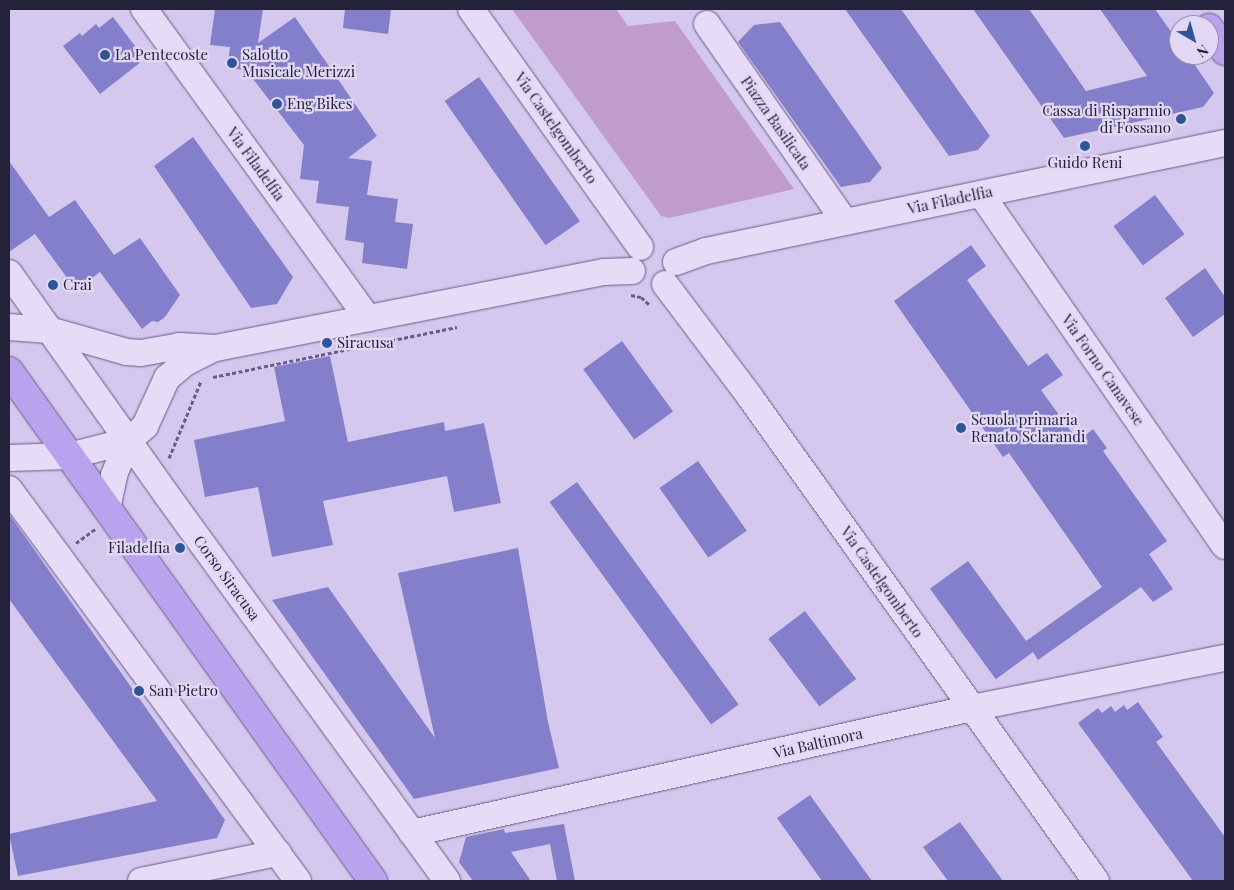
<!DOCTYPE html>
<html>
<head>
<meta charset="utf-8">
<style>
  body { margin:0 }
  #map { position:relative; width:1234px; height:890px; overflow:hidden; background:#d5c8ee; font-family:"Playfair Display",serif }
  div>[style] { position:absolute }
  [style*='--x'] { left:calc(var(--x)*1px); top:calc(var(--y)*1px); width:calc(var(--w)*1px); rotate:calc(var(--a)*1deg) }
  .green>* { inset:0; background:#c09ccc }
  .building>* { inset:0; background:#837fcb; transform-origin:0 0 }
  .path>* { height:3px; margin-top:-1.5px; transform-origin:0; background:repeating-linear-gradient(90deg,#655d8a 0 4px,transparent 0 6.5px) }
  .roads { filter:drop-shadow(0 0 1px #655d8a) drop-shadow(0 0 1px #655d8a) }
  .minor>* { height:26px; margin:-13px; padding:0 13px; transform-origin:13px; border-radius:13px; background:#e6dcf8 }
  .major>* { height:28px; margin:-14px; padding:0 14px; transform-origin:14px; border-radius:14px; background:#bba2ef }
  .dots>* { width:14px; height:14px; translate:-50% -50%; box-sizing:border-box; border:2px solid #e2d8f5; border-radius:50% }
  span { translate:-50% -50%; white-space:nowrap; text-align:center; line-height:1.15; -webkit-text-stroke:4.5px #e2d8f5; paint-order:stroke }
  .poi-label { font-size:15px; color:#24213b }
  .left { translate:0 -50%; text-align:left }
  .right { translate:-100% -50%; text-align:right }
  .street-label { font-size:15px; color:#24213b }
  .frame { position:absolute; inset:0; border:10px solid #24213b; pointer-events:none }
  .north { position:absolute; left:1169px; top:15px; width:50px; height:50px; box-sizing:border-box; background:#e2d8f5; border:1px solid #968fab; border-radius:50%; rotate:142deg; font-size:14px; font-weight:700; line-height:20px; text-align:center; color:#24213b }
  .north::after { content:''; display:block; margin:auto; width:18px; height:22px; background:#2f5598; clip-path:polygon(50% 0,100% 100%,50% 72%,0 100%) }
</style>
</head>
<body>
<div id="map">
  <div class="green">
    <i style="clip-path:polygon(512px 9px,616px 9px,628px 26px,675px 21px,794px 189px,669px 218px,661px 216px)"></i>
  </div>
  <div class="building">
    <i style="clip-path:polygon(215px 9px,263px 9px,258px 43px,295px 17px,377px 136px,348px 158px,372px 161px,367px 195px,398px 199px,395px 222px,413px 224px,407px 269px,362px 263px,364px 243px,345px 240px,349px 207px,316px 203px,319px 181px,300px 179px,304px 145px,246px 70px,227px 68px,230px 47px,210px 45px)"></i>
    <i style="clip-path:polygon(345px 9px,391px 9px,388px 34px,343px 28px)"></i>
    <i style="clip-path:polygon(845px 9px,901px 9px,990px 136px,978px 150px,949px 156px)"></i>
    <i style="clip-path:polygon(973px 9px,1029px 9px,1086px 91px,1147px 76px,1100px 9px,1155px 9px,1179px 43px,1179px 55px,1188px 55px,1214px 93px,1203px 107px,1064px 138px)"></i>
    <i style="clip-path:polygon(113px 17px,141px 54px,137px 57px,141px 62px,100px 94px,63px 46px,80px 33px,82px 36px,96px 24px,99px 28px)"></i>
    <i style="clip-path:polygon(780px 22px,882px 168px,870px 182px,841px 187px,738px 42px,754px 25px)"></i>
    <i style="left:479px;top:77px;width:176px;height:42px;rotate:55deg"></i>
    <i style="clip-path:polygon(193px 137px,293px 277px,277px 304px,251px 308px,154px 166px)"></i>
    <i style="clip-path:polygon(9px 161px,49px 217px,75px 200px,114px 255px,140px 238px,180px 295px,165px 317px,158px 322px,152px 321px,142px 329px,100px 272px,76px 290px,35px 234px,9px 252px)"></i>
    <i style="left:1155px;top:195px;width:49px;height:52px;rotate:53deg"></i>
    <i style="clip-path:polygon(971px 245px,986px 266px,967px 280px,1028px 366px,1047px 353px,1063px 375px,1041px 390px,1078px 441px,1093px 429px,1107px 448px,1103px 451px,1167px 541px,1149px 554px,1173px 589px,1153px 602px,1141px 587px,1038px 660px,1026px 641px,1102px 587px,1009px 453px,1003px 457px,894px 301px)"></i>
    <i style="clip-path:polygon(1205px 268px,1225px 297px,1225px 314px,1193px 337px,1165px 298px)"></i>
    <i style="left:622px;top:341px;width:87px;height:48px;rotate:54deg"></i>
    <i style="clip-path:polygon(330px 356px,348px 442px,444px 422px,445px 431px,484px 423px,501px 503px,454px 512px,447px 476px,323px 501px,333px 545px,272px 557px,258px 487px,205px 497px,194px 440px,285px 421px,274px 367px)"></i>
    <i style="left:698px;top:461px;width:85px;height:47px;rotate:55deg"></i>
    <i style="left:577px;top:482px;width:275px;height:34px;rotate:54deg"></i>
    <i style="clip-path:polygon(9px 514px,225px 820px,217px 838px,18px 876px,9px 834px,157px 801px,9px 599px)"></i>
    <i style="clip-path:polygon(518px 548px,548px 722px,559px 768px,414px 799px,272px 600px,328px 587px,435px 738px,398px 573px)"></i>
    <i style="left:968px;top:561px;width:112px;height:47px;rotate:54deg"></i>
    <i style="left:805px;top:611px;width:85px;height:46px;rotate:53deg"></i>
    <i style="clip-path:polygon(1138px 702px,1163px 737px,1156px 742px,1225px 837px,1225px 881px,1193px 881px,1078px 723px,1098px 708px,1102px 713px,1111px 706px,1115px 712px,1124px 705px,1127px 710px)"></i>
    <i style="clip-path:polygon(810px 795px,872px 881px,822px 881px,777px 818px)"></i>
    <i style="clip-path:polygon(960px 822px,1003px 881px,948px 881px,923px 847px)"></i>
    <i style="clip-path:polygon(564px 824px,575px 881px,557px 881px,550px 844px,511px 852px,531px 881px,473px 881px,459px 862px,466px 837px,504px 829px,505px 833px)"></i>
  </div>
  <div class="path">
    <i style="--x:631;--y:295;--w:10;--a:11"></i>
    <i style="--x:641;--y:297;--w:12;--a:42"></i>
    <i style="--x:213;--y:377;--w:249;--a:-11.6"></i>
    <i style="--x:169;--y:458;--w:83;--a:-67.4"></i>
    <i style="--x:76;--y:543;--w:24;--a:-36"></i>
  </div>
  <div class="roads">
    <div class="minor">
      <i style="--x:144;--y:9;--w:382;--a:54.1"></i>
      <i style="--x:471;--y:9;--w:292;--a:54.6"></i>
      <i style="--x:707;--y:24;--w:241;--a:55.1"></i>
      <i style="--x:981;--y:194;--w:428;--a:55.3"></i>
      <i style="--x:676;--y:262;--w:32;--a:-20"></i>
      <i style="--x:706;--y:251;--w:530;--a:-11.76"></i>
      <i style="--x:9;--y:273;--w:271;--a:54.6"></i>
      <i style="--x:166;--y:494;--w:478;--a:54"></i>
      <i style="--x:665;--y:284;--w:141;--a:53"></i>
      <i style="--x:750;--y:397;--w:595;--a:54.44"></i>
      <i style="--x:9;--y:327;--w:40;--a:4.3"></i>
      <i style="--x:49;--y:330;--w:81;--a:15.8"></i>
      <i style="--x:127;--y:352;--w:14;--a:4"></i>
      <i style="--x:141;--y:353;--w:39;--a:-10"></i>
      <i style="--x:179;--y:346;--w:37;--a:3"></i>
      <i style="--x:216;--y:348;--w:395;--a:-11.1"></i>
      <i style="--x:604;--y:272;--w:28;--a:-2"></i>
      <i style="--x:9;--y:458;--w:60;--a:-1.9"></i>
      <i style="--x:69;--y:456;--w:61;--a:-14.3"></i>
      <i style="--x:128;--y:441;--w:23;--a:-41"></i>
      <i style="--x:145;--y:426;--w:53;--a:-65.4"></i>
      <i style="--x:167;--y:378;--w:23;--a:-40"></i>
      <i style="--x:185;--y:363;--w:31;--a:-27"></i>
      <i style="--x:9;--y:489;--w:487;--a:53.6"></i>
      <i style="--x:107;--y:509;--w:35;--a:-78"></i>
      <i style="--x:114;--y:475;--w:37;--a:-68"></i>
      <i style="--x:412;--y:833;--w:574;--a:-12.58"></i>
      <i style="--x:972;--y:708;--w:258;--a:-11.2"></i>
      <i style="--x:141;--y:881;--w:140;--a:-11.6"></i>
    </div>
    <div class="major">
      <i style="--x:1209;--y:28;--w:28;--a:55"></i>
      <i style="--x:9;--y:371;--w:627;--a:54.48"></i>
    </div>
  </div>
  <div class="dots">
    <i style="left:105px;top:55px;background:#2f5598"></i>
    <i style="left:232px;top:63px;background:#2f5598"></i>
    <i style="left:277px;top:104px;background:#2f5598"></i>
    <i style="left:1181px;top:119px;background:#2f5598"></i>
    <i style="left:1085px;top:146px;background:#2f5598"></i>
    <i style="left:53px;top:285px;background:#2f5598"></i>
    <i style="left:327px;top:343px;background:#2f5598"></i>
    <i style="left:961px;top:428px;background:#2f5598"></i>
    <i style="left:180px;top:548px;background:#2f5598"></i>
    <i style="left:139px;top:691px;background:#2f5598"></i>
  </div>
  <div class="poi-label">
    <span class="left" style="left:242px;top:63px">Salotto<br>Musicale Merizzi</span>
    <span class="left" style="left:115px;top:55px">La Pentecoste</span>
    <span class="left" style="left:287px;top:104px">Eng Bikes</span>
    <span class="right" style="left:1171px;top:119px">Cassa di Risparmio<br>di Fossano</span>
    <span style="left:1085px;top:163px">Guido Reni</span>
    <span class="left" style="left:63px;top:285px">Crai</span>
    <span class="left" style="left:337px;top:343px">Siracusa</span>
    <span class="left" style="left:971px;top:428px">Scuola primaria<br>Renato Sclarandi</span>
    <span class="right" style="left:170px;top:548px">Filadelfia</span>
    <span class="left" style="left:149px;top:691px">San Pietro</span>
  </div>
  <div class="street-label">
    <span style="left:776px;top:123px;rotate:55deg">Piazza Basilicata</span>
    <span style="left:556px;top:128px;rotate:55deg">Via Castelgomberto</span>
    <span style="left:256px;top:164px;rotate:54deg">Via Filadelfia</span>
    <span style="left:950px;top:200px;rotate:-12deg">Via Filadelfia</span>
    <span style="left:1103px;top:370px;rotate:55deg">Via Forno Canavese</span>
    <span style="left:227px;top:578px;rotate:54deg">Corso Siracusa</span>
    <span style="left:882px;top:582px;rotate:55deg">Via Castelgomberto</span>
    <span style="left:818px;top:743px;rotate:-13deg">Via Baltimora</span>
  </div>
  <div class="frame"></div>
  <div class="north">N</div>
</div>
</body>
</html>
